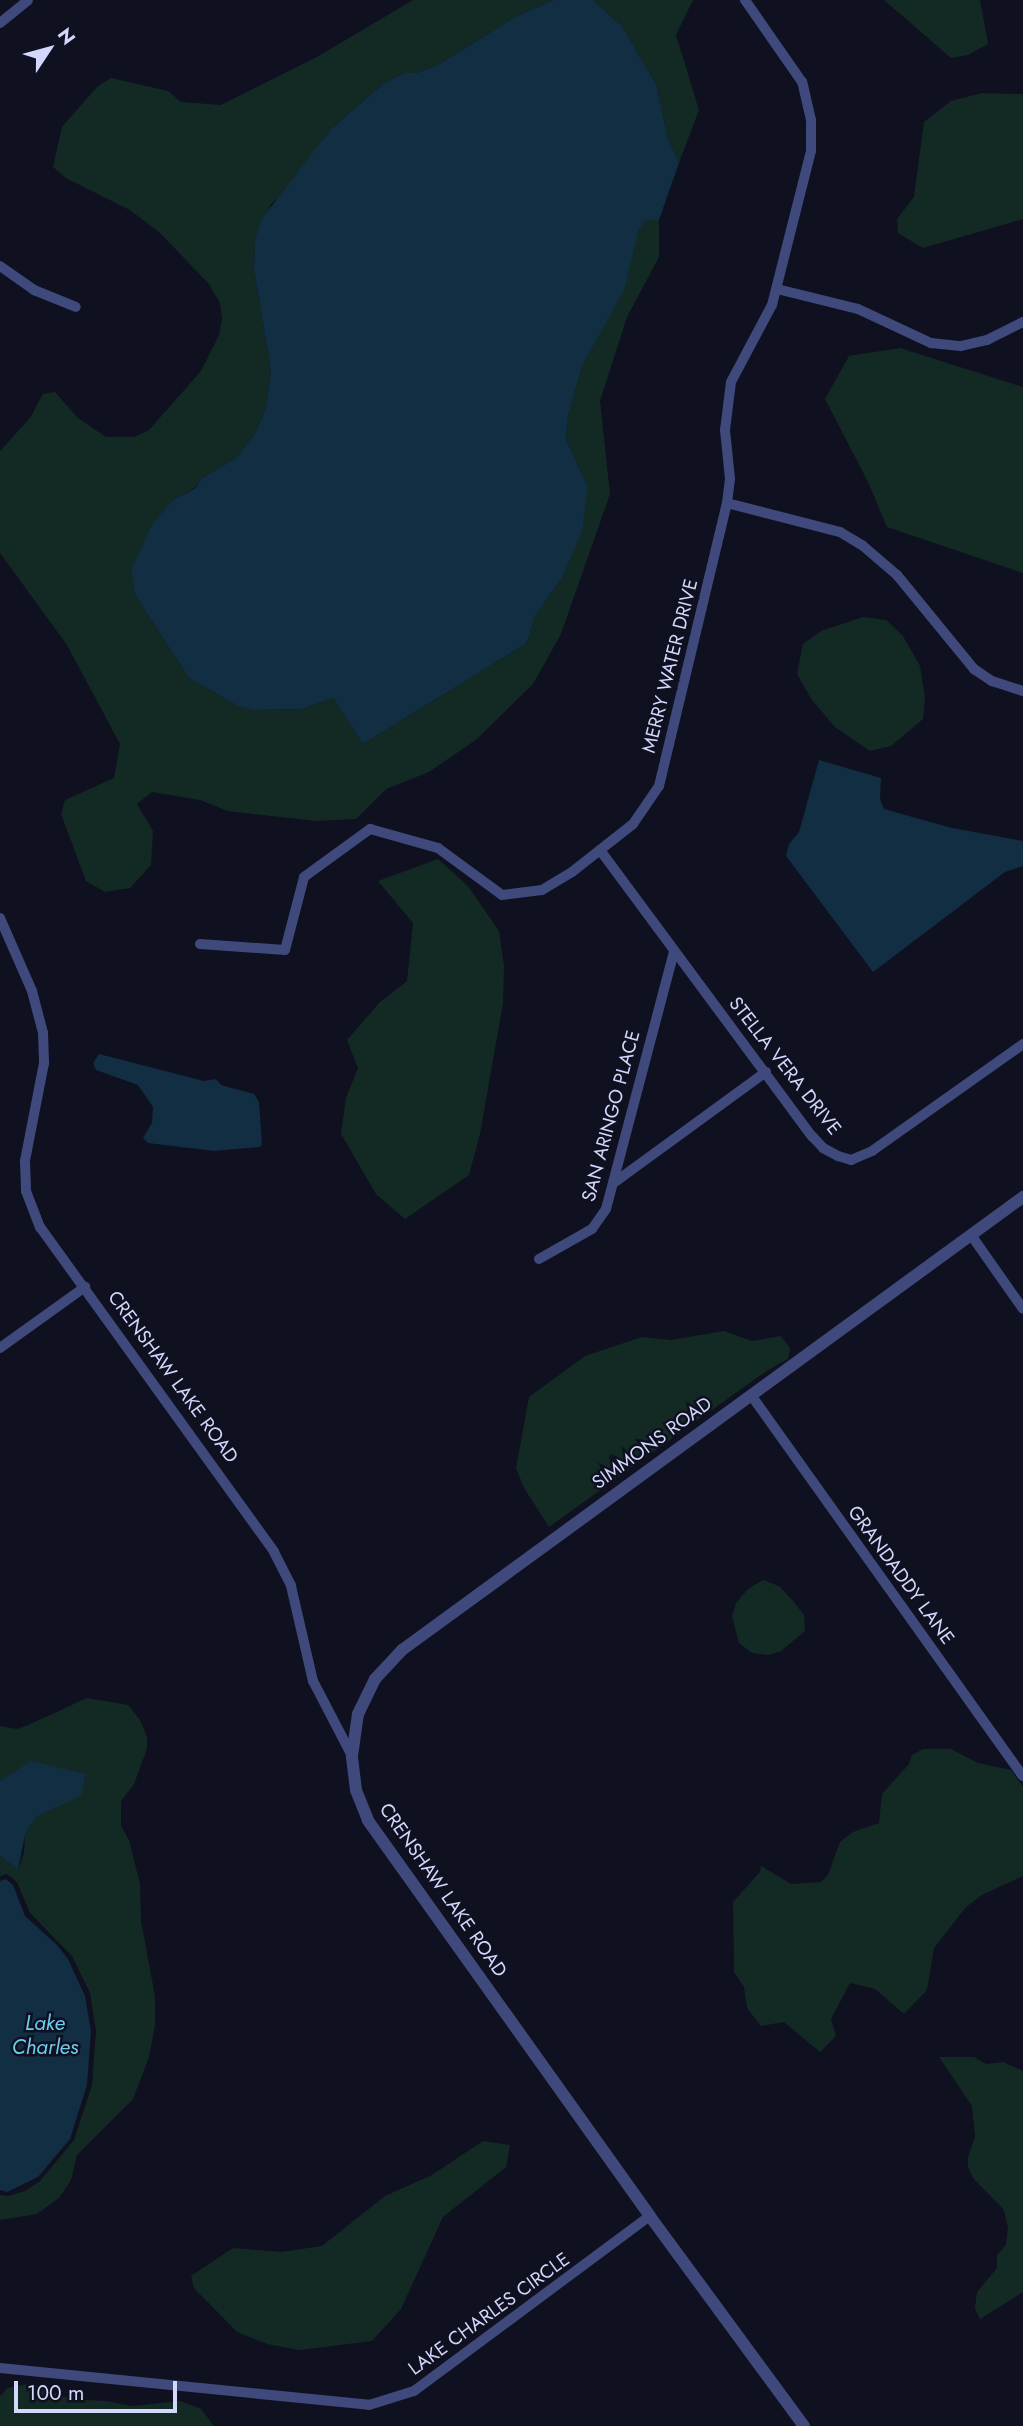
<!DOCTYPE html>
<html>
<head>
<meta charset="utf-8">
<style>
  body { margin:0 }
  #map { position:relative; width:1023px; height:2426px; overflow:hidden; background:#0f1020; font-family:Jost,sans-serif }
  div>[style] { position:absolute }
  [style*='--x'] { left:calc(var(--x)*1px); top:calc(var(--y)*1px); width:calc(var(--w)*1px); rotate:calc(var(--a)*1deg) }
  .green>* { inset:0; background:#132a24 }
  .water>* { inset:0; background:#122e42 }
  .minor>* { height:10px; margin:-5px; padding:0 5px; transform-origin:5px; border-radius:5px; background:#3f497b }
  .tertiary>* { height:12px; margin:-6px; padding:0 6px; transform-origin:6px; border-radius:6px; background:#3f497b }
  span { translate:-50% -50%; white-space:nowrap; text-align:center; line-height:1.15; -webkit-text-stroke:5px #0f1020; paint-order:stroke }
  .street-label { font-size:19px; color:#d3d7fb }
  .water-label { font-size:21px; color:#6bcef0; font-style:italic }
  .north { position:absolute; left:14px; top:14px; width:70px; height:70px; -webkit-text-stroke:5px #0f1020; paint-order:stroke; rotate:54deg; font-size:19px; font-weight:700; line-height:28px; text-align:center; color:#d3d7fb }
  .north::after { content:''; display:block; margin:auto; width:24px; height:32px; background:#d3d7fb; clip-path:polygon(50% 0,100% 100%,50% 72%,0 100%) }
  .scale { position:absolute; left:14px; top:2381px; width:163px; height:32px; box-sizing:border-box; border:4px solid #d3d7fb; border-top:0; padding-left:9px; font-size:21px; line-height:24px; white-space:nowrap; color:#d3d7fb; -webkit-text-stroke:5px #0f1020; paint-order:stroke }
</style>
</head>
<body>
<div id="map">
  <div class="green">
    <i style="clip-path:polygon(413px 0,554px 0,517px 16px,438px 65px,416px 73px,405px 73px,384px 83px,331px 129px,282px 195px,271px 204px,255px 241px,254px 270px,271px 370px,266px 407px,256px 432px,236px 458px,201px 479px,196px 487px,173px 500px,131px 570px,135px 595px,189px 678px,238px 706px,252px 710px,302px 709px,333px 698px,363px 744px,527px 643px,535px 616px,562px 578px,588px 487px,566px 439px,567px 420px,583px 364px,607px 317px,639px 229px,647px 220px,659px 220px,659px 257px,627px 317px,600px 401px,610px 494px,561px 634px,533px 684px,477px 739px,429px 772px,386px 789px,356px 819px,316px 821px,228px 811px,200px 800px,152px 792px,137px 804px,153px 831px,151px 865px,130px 888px,105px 892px,86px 881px,61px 814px,65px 800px,114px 778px,120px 744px,67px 645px,0 553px,0 451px,30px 418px,43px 394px,55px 392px,78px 418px,106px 437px,134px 437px,149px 430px,201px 371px,219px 335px,222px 319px,220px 303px,209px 284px,160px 233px,130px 210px,66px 178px,53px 167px,62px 127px,98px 86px,111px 78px,168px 91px,181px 102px,221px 105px,317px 57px)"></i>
    <i style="clip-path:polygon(593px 0,693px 0,676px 35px,699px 110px,679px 163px,668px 138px,656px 84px,622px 26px)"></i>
    <i style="clip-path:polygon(884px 0,980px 0,988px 44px,968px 55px,951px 58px)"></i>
    <i style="clip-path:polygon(982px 93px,1023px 94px,1023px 219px,923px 248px,898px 233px,897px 219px,914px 197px,924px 122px,951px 101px)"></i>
    <i style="clip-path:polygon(900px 348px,1023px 387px,1023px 573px,887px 527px,868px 482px,825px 399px,849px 356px)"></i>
    <i style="clip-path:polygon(863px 617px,886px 620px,903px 636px,920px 666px,925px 697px,923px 719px,891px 746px,870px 751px,835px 727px,812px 700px,797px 674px,803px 644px,821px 631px)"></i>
    <i style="clip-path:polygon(438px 859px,468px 886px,499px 931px,504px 966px,503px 1003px,480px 1134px,469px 1175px,405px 1219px,376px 1194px,341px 1134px,346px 1098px,358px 1068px,347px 1040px,379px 1003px,407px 981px,413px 923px,378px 881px)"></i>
    <i style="clip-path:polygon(724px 1331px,752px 1341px,781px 1336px,790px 1348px,788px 1359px,768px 1370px,549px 1527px,524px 1488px,516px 1468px,529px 1397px,585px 1356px,642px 1337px,671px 1340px)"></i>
    <i style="clip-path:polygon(763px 1580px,779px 1586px,793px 1601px,804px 1615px,805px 1631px,781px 1651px,768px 1655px,752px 1653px,739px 1643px,732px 1616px,736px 1603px,748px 1589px)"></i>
    <i style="clip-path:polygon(87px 1698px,128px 1705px,140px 1720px,147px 1737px,147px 1749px,134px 1784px,121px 1801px,121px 1826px,129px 1840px,140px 1884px,141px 1921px,155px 1996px,155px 2025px,149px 2057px,133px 2099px,77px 2155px,71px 2180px,59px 2198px,37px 2214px,0 2220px,0 2195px,9px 2196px,25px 2191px,40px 2181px,74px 2140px,92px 2085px,96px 2031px,90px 1993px,72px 1956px,30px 1913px,17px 1882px,7px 1874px,0 1876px,0 1856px,18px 1870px,24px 1853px,25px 1835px,36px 1817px,80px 1796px,86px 1774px,31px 1762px,0 1781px,0 1726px,17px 1729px,26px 1726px)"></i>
    <i style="clip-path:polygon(923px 1749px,951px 1749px,978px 1763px,1011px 1770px,1023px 1787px,1023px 1876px,982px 1895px,966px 1907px,934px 1948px,927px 1990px,904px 2014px,875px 1989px,850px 1983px,831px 2019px,836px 2036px,820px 2052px,784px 2022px,761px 2026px,747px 2008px,744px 1987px,734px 1972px,733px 1902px,760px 1872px,761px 1866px,791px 1884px,821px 1882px,828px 1875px,840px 1842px,853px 1832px,879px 1823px,882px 1794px,909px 1764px,912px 1755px)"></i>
    <i style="clip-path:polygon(939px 2057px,974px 2057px,986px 2064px,1003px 2062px,1023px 2071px,1023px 2292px,980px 2319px,975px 2308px,977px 2292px,997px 2268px,997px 2255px,1006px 2245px,1008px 2228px,1004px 2210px,973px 2178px,968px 2167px,968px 2157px,975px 2137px,972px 2106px)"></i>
    <i style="clip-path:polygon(483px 2141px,510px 2145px,506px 2167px,443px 2217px,401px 2309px,372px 2341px,299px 2350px,267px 2344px,237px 2332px,194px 2288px,191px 2276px,233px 2248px,281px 2252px,322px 2246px,385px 2196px,432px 2175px)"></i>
    <i style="clip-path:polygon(31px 2383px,70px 2399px,106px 2401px,132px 2406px,180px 2401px,201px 2409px,214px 2426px,0 2426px,0 2396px,8px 2388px)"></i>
  </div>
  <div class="water">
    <i style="clip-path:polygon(554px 0,593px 0,622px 26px,656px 84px,668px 138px,679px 163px,659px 220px,647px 220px,639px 229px,624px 290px,583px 364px,567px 420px,566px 439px,588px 487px,582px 531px,562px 578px,535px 616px,527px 643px,363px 744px,333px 698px,302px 709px,252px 710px,238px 706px,189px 678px,135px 595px,131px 570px,153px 523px,173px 500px,196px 488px,201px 479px,236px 458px,256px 432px,266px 407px,271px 370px,254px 270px,255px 241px,261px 220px,331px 129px,384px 83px,405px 73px,416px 73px,438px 65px,517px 16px)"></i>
    <i style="clip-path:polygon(819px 760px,881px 778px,880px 799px,884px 809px,952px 828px,1023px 841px,1023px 866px,1005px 872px,873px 972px,786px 856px,789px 844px,799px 832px)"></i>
    <i style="clip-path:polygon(99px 1054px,204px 1081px,216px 1079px,221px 1085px,254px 1094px,259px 1102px,262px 1144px,260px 1147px,214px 1151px,148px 1143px,143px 1138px,152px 1123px,153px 1107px,138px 1085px,96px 1070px,93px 1063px)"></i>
    <i style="clip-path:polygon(31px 1761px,86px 1774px,81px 1796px,36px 1817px,25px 1835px,18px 1870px,0 1856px,0 1781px)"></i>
    <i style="clip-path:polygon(6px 1879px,13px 1885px,25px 1916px,57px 1945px,68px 1959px,85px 1996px,91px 2031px,87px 2085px,70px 2139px,38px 2177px,7px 2192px,0 2190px,0 1881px)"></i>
  </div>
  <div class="minor">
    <i style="--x:0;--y:23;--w:36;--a:-39"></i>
    <i style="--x:0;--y:266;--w:42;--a:35.2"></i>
    <i style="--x:34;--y:290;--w:45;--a:22"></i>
    <i style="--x:777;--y:289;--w:83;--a:13.9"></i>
    <i style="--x:858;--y:309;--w:81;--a:25"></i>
    <i style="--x:931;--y:343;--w:30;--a:6"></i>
    <i style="--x:961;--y:346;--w:27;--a:-13"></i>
    <i style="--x:987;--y:340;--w:40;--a:-26.6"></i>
    <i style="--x:727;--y:503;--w:117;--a:14.4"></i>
    <i style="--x:840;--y:532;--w:26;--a:31"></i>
    <i style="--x:862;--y:545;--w:46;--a:40.6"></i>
    <i style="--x:897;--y:575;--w:122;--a:50.7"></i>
    <i style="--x:974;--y:669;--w:22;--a:34"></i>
    <i style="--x:992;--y:681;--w:33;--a:18"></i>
    <i style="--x:600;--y:850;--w:356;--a:53.5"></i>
    <i style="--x:812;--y:1136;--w:16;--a:47"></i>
    <i style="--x:823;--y:1148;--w:17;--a:28"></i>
    <i style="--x:838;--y:1156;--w:14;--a:17"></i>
    <i style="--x:851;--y:1160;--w:23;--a:-23"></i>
    <i style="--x:872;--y:1151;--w:185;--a:-35.3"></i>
    <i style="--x:0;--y:918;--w:80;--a:66.3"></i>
    <i style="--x:32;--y:991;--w:43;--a:75.3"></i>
    <i style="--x:43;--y:1033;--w:30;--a:88"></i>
    <i style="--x:44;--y:1063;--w:100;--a:101"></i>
    <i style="--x:25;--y:1161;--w:30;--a:88"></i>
    <i style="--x:26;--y:1191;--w:39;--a:69"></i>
    <i style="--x:40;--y:1227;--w:400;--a:54.2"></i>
    <i style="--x:274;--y:1552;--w:38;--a:63"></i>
    <i style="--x:291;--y:1586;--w:98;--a:77"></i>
    <i style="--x:313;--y:1681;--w:85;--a:62.5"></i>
    <i style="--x:200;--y:944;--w:85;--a:4"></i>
    <i style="--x:285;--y:950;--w:75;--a:-75.4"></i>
    <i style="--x:304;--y:877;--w:82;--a:-36"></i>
    <i style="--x:370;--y:829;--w:71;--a:15.6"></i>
    <i style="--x:438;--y:848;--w:79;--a:36.3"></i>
    <i style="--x:502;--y:895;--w:40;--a:-7.1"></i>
    <i style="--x:542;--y:890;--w:35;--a:-31"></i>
    <i style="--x:572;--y:872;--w:78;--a:-38.2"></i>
    <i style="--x:633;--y:824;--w:46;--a:-55.6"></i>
    <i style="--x:659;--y:786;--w:291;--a:-76.5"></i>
    <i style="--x:727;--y:503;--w:24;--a:-83"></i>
    <i style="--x:730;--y:479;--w:49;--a:-95.8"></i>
    <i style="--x:725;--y:430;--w:48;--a:-82.9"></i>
    <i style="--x:731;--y:382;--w:87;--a:-62"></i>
    <i style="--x:772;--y:305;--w:159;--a:-75.8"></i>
    <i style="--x:811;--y:151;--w:31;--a:-90"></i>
    <i style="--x:811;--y:120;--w:39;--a:-103"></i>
    <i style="--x:802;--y:82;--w:100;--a:-124.8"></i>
    <i style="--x:615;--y:1182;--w:187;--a:-36.1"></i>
    <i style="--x:971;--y:1235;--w:90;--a:54.9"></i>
    <i style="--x:539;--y:1259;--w:61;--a:-29.5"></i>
    <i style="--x:592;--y:1229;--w:24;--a:-55"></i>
    <i style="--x:606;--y:1209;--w:267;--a:-75.2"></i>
    <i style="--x:0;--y:1348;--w:105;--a:-35.7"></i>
    <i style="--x:751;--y:1395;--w:468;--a:54.5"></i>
    <i style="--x:0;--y:2368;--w:371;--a:5.7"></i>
    <i style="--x:369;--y:2405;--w:47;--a:-17.3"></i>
    <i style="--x:414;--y:2391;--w:294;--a:-36.6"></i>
  </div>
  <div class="tertiary">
    <i style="--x:804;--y:2426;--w:260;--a:-126.3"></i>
    <i style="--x:650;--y:2216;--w:486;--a:-125.5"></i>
    <i style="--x:368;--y:1820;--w:32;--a:-112"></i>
    <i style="--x:356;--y:1790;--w:34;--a:-97"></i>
    <i style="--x:352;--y:1756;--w:42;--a:-81.9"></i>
    <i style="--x:358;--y:1714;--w:39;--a:-64"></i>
    <i style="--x:375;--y:1679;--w:40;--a:-47"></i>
    <i style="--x:402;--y:1650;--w:769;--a:-36.11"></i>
  </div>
  <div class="street-label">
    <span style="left:670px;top:666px;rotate:-76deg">MERRY WATER DRIVE</span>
    <span style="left:785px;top:1066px;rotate:52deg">STELLA VERA DRIVE</span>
    <span style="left:611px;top:1116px;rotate:-75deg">SAN ARINGO PLACE</span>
    <span style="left:173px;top:1377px;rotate:54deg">CRENSHAW LAKE ROAD</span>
    <span style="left:652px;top:1443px;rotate:-36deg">SIMMONS ROAD</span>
    <span style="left:901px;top:1575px;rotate:54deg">GRANDADDY LANE</span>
    <span style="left:443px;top:1890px;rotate:55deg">CRENSHAW LAKE ROAD</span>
    <span style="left:489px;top:2314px;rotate:-36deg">LAKE CHARLES CIRCLE</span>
  </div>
  <div class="water-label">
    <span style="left:45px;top:2035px">Lake<br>Charles</span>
  </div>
  <div class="north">N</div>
  <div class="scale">100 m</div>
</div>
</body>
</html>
